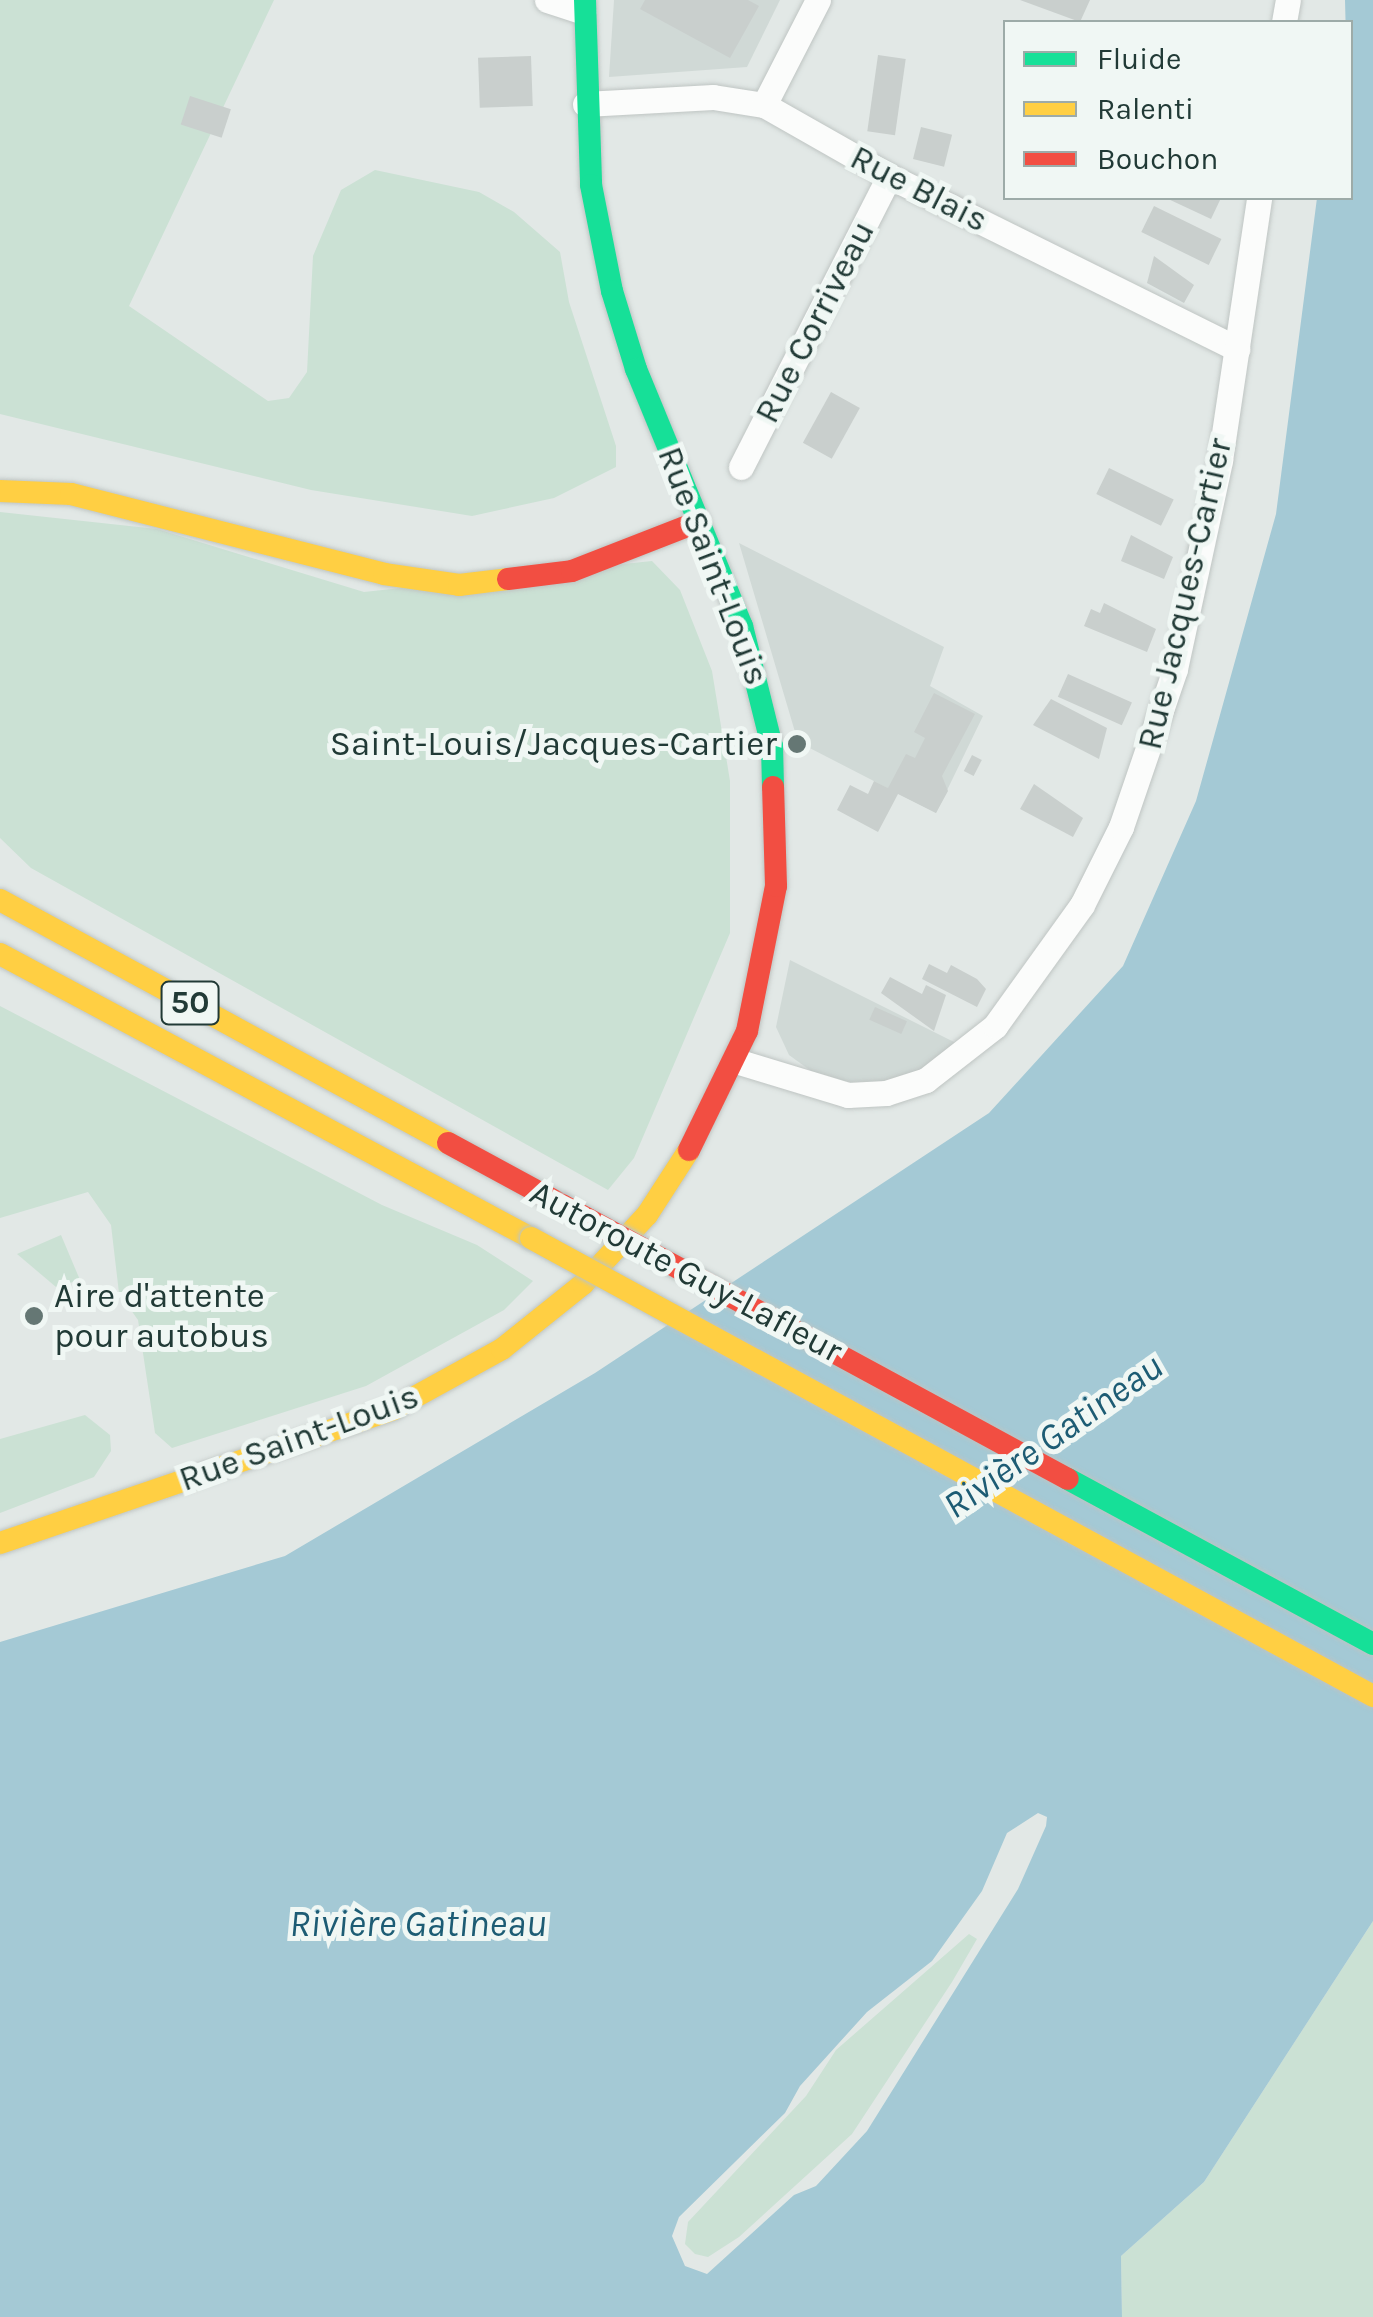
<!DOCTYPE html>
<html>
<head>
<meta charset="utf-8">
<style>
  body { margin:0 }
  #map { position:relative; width:1373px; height:2317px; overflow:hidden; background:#e2e8e6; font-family:Karla,sans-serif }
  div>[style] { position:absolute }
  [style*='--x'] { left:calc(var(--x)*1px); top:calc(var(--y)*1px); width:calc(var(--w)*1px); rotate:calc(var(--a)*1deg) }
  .built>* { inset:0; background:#d0d9d6 }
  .green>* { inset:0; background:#cbe1d4 }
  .water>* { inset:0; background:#a4c9d5 }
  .building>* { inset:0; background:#c9cfcd; transform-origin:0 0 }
  .roads { filter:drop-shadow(0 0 2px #bfc5c3) drop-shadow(0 0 2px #bfc5c3) }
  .street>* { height:25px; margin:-12.5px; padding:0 12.5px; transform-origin:12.5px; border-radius:12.5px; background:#fbfcfb }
  .fast>* { height:22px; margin:-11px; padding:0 11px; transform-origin:11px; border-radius:11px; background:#16e098 }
  .slow>* { height:22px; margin:-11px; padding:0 11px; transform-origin:11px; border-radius:11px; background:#ffcf43 }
  .jam>* { height:22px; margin:-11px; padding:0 11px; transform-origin:11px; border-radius:11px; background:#f24e42 }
  .bridges { filter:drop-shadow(0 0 2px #bcc4c3) drop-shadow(0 0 2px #bcc4c3) }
  .fast-bridge>* { height:22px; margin:-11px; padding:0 11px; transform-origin:11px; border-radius:11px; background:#16e098 }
  .slow-bridge>* { height:22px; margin:-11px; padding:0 11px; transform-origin:11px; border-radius:11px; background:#ffcf43 }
  .jam-bridge>* { height:22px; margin:-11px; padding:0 11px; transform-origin:11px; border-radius:11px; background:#f24e42 }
  .dots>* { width:28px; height:28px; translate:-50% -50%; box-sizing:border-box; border:5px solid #f0f7f4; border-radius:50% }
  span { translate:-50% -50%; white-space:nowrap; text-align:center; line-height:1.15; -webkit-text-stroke:10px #f0f7f4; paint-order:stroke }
  .shield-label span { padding:2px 8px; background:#f0f7f4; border:2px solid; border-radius:8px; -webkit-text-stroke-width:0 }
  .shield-label { font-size:32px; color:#213a36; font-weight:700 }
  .street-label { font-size:35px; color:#213a36 }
  .poi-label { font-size:35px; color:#213a36 }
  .right { translate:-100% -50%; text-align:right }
  .left { translate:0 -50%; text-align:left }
  .water-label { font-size:38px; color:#1d5c74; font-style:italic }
  .legend { position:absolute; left:1003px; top:20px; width:350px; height:180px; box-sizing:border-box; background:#f0f7f4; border:2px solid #9daba8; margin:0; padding:12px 18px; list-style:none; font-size:30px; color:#213a36 }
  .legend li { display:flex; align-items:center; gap:20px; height:50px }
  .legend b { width:50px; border:2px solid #9daba8 }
</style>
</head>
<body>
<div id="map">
  <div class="built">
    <i style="clip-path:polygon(614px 0,780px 0,747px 67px,609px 77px)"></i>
    <i style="clip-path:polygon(739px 543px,944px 647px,930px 686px,983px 716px,936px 813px,798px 742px)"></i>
    <i style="clip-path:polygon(790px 960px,960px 1045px,935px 1065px,890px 1081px,849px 1082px,811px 1071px,789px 1055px,776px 1027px)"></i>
  </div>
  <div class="green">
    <i style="clip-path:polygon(0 0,274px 0,129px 306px,268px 401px,289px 398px,307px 372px,313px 256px,341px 190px,375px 170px,479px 192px,514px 212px,560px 252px,569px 302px,616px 446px,616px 467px,554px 498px,472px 516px,311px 490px,0 414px)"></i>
    <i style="clip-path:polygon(0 512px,157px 529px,364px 592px,652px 561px,680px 590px,712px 671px,730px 781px,730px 933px,634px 1158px,608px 1190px,31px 868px,0 838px)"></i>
    <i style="clip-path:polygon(0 1006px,382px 1205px,477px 1245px,533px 1281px,504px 1310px,366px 1386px,172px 1448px,155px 1433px,138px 1320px,119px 1293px,111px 1225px,88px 1192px,0 1218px)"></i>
    <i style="clip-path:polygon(61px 1235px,80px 1280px,56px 1287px,17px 1254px)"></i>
    <i style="clip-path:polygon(85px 1415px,110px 1435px,111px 1451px,94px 1477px,0 1513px,0 1439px)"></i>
    <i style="clip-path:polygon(1373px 1921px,1373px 2317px,1122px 2317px,1121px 2256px,1204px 2182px)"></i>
    <i style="clip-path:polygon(969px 1934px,977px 1939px,952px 1982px,852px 2134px,739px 2237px,708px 2257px,695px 2254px,685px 2244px,688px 2222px,806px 2096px,836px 2050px)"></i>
  </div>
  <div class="water">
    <i style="clip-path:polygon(evenodd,1345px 0,1373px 0,1373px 1921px,1204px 2182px,1121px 2256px,1122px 2317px,0 2317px,0 1642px,285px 1556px,595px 1373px,989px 1113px,1123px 966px,1196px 801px,1276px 514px,1317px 198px,1350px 198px,1345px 0,1038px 1813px,1047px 1817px,1046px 1826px,1018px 1889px,867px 2131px,816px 2186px,794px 2195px,707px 2274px,685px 2266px,672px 2236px,679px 2217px,785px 2113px,800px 2086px,867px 2012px,932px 1961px,982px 1891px,1007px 1833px,1038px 1813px)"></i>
  </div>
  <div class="building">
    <i style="clip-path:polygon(645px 0,748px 0,759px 6px,730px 58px,640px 9px)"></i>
    <i style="clip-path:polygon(1020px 0,1090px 0,1080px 22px)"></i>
    <i style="left:878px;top:55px;width:28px;height:77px;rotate:8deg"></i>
    <i style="left:531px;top:56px;width:50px;height:53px;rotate:88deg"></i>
    <i style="left:190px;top:96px;width:43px;height:30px;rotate:18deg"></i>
    <i style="left:921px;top:127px;width:32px;height:33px;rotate:14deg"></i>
    <i style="clip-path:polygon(1166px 198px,1221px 198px,1211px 219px)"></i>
    <i style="left:1154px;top:206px;width:75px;height:29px;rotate:26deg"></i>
    <i style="clip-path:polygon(1154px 256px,1194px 285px,1184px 303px,1147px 283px)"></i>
    <i style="left:831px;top:392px;width:33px;height:58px;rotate:29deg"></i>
    <i style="left:1109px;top:468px;width:72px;height:29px;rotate:26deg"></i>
    <i style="clip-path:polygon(1131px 535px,1173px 557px,1164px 579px,1121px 561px)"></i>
    <i style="clip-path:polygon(1104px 603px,1156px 629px,1147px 652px,1084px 626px,1091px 609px,1100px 613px)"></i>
    <i style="left:1068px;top:674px;width:70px;height:25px;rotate:24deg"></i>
    <i style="clip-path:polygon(934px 693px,975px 714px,942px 776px,948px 791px,936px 813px,898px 794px,878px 832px,837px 810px,850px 785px,868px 794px,874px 781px,888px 788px,906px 754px,915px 758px,925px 738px,914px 732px)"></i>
    <i style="clip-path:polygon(1051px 699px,1107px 728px,1099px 759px,1033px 725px)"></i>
    <i style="left:972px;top:755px;width:11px;height:18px;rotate:27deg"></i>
    <i style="clip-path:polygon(1034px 784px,1083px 818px,1073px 837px,1020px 809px)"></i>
    <i style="clip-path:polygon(929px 964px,947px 973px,951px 965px,977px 979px,986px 989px,977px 1007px,922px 979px)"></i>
    <i style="clip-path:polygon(890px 977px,922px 994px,926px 985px,946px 995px,934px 1031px,881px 993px)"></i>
    <i style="left:875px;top:1007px;width:35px;height:14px;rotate:24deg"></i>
  </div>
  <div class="roads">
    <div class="street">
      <i style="--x:547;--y:0;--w:38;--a:18"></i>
      <i style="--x:1284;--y:22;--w:22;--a:-80"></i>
      <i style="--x:585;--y:104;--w:128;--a:-3.1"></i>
      <i style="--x:713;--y:97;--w:52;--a:8.9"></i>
      <i style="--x:764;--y:105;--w:144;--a:29.6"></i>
      <i style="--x:889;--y:176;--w:389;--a:26.4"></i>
      <i style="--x:764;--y:105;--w:118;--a:-62.8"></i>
      <i style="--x:741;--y:467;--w:326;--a:-63"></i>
      <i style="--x:736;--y:1061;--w:117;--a:16.9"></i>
      <i style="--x:848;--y:1095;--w:38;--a:-3"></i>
      <i style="--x:886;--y:1093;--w:42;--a:-18"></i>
      <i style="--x:926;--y:1080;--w:88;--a:-38"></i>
      <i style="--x:995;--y:1026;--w:149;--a:-54.3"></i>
      <i style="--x:1082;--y:905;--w:87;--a:-63.4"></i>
      <i style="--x:1121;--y:827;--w:167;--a:-71.1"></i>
      <i style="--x:1175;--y:669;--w:214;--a:-77.8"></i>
      <i style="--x:1220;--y:460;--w:265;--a:-81.5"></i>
    </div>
    <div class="fast">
      <i style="--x:585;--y:0;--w:185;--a:88.1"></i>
      <i style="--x:591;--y:185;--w:108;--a:78.8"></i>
      <i style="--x:612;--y:291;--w:82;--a:72.9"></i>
      <i style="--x:636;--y:369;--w:278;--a:67.6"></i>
      <i style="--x:742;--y:626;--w:124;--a:76"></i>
      <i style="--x:772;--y:746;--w:41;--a:88.6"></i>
    </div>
    <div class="slow">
      <i style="--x:0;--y:491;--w:71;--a:2.4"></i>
      <i style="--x:71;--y:494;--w:323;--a:14.3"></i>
      <i style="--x:384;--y:574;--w:76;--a:8.3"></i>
      <i style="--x:459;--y:585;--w:49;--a:-7"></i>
      <i style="--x:0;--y:900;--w:510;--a:28.48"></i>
      <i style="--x:0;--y:954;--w:602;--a:28.14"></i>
      <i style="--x:0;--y:1543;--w:415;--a:-18.8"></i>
      <i style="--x:393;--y:1409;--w:124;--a:-28.8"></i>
      <i style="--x:502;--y:1349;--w:104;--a:-38.7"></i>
      <i style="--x:583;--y:1284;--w:94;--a:-47.2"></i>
      <i style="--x:647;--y:1215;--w:77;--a:-57.1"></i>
    </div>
    <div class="jam">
      <i style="--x:508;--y:579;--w:64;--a:-7.1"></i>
      <i style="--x:572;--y:571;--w:137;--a:-21.3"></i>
      <i style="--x:448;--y:1143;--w:130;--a:28.5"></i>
      <i style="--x:689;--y:1150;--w:132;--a:-64"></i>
      <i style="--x:747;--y:1031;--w:148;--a:-78.7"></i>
      <i style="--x:776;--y:886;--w:99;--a:-91.7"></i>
    </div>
  </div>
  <div class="bridges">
    <div class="fast-bridge">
      <i style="--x:1068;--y:1479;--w:347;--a:28.4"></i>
    </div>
    <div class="slow-bridge">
      <i style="--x:531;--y:1238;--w:959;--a:28.54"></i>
    </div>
    <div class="jam-bridge">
      <i style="--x:562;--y:1205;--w:575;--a:28.44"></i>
    </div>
  </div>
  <div class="dots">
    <i style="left:797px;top:744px;background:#657774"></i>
    <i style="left:34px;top:1316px;background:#657774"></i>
  </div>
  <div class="shield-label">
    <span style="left:190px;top:1003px">50</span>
  </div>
  <div class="street-label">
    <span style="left:919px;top:189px;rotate:27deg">Rue Blais</span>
    <span style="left:815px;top:322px;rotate:-63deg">Rue Corriveau</span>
    <span style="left:713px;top:566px;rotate:69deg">Rue Saint-Louis</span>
    <span style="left:1185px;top:594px;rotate:-77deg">Rue Jacques-Cartier</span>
    <span style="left:686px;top:1272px;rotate:28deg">Autoroute Guy-Lafleur</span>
    <span style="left:299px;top:1438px;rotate:-20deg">Rue Saint-Louis</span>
  </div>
  <div class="poi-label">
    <span class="right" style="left:777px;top:744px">Saint-Louis/Jacques-Cartier</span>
    <span class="left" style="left:54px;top:1316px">Aire d'attente<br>pour autobus</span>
  </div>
  <div class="water-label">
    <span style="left:1053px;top:1436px;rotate:-35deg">Rivière Gatineau</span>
    <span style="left:418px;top:1924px">Rivière Gatineau</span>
  </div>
  <ul class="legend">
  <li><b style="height:12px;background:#16e098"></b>Fluide</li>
  <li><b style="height:12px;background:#ffcf43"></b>Ralenti</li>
  <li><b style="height:12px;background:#f24e42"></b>Bouchon</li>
  </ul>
</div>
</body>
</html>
